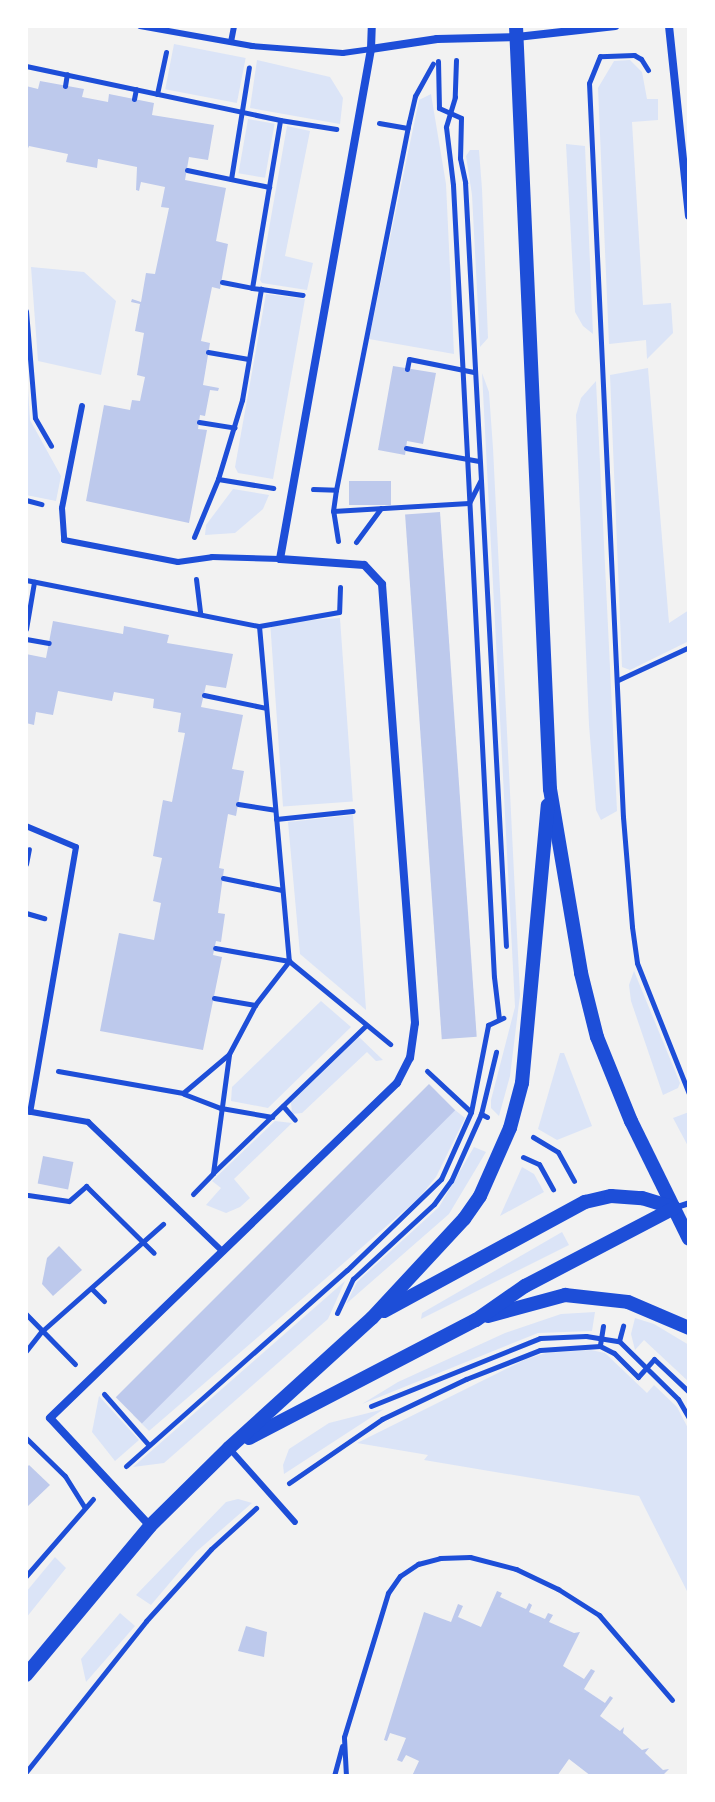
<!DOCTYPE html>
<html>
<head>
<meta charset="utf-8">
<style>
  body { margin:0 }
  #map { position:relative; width:715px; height:1802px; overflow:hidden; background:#f2f2f2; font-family:Karla,sans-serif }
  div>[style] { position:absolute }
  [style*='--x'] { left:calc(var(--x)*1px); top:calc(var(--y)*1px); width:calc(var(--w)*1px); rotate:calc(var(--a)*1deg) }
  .green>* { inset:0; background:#dbe4f7; transform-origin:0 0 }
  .building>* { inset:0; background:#bdc9ec; transform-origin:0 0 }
  .path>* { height:5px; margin:-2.5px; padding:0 2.5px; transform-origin:2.5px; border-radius:2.5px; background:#1d4ed8 }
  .service>* { height:6px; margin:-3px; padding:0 3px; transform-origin:3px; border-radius:3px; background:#1d4ed8 }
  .minor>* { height:8px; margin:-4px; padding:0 4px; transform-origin:4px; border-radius:4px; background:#1d4ed8 }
  .tertiary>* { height:14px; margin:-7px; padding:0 7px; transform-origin:7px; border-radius:7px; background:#1d4ed8 }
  span { translate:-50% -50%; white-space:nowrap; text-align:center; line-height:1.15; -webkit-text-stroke:8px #fff; paint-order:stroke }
  .frame { position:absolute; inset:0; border:28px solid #fff; pointer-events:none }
</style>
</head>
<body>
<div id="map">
  <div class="green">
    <i style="left:174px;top:44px;width:73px;height:46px;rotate:11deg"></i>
    <i style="clip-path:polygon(257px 60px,330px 77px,343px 98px,340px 124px,250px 108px)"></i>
    <i style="clip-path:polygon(630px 60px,642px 72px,647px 99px,658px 99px,658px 120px,632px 122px,643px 305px,671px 303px,673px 333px,647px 359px,646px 340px,609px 344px,598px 88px,614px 61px)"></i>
    <i style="clip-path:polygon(431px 94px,446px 184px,454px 354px,369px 339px,419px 100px)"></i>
    <i style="left:248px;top:119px;width:27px;height:55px;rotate:10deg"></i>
    <i style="clip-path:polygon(287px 126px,310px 131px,285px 256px,313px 263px,307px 290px,262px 283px,260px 280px)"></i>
    <i style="clip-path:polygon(566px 144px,585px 146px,593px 334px,583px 326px,575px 312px)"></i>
    <i style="clip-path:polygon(470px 150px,479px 150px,482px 189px,488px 338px,480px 347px,472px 195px,466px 156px)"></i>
    <i style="clip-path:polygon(31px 267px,84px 272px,116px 301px,101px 375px,38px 361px)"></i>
    <i style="clip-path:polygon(266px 294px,305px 299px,273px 479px,238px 473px,235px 467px)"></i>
    <i style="clip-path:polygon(26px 357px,30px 420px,61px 476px,56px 501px,26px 495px)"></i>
    <i style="clip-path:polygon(648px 368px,669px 623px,689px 610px,689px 641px,630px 670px,622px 667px,610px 375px)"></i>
    <i style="clip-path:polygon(482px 373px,489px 392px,493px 448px,520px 995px,510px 1076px,499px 1116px,491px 1108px,491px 1100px,515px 1007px)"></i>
    <i style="clip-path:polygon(596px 381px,617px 811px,601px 820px,596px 810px,589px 725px,576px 415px,581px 398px)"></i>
    <i style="clip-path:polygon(233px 489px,269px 495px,263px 509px,235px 533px,205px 535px,206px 525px)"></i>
    <i style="left:340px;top:618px;width:184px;height:70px;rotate:86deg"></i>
    <i style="clip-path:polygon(353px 815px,366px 1010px,300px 954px,288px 822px)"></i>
    <i style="clip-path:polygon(634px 971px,680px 1083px,678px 1088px,663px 1095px,631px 1001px,629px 985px)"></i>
    <i style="clip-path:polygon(321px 1001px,351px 1027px,268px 1108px,231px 1101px,232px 1087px)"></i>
    <i style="clip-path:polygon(358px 1036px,383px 1060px,376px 1061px,367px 1052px,302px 1113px,292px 1114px,291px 1102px)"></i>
    <i style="clip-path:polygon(560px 1053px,564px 1053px,592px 1126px,557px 1140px,538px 1129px)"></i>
    <i style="clip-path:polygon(455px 1110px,465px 1118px,436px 1177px,419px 1198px,149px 1431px,133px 1415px)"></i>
    <i style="clip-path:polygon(689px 1112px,689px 1148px,673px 1118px)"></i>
    <i style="clip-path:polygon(275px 1121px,292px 1123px,234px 1179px,250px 1198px,240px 1207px,226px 1213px,206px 1205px,221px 1188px,212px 1181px)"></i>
    <i style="clip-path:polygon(474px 1147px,486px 1152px,449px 1214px,346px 1304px,357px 1282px,439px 1207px)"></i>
    <i style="clip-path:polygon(522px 1167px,534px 1174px,544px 1192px,500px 1216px)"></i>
    <i style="clip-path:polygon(562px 1232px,569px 1245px,421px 1319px,422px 1313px)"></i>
    <i style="clip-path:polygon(345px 1281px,328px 1319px,164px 1463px,133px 1467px)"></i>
    <i style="clip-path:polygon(595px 1312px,592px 1331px,538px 1333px,362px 1404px,398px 1382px,505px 1333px,561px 1314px)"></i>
    <i style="clip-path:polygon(635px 1318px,654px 1324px,689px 1345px,689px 1382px,644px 1340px,635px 1350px,631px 1334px)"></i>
    <i style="clip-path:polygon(591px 1350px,605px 1353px,647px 1393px,654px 1385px,677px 1407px,689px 1430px,689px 1595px,639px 1496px,424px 1460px,428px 1455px,357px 1443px,526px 1359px,546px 1353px)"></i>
    <i style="clip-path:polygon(99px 1396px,139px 1440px,115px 1461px,92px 1432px)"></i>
    <i style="clip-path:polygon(384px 1409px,284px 1474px,283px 1465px,289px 1449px,329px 1423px)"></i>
    <i style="clip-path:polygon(238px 1499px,252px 1503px,196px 1552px,151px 1605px,136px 1595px,226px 1502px)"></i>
    <i style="clip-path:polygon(55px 1557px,66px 1568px,26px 1618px,26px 1592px)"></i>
    <i style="clip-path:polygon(120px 1613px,135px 1626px,86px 1682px,81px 1659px)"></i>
  </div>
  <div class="building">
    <i style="clip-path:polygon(40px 81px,84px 89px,82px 97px,108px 102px,109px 94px,154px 103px,152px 115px,214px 125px,208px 160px,189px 157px,185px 180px,226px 188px,216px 241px,228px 244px,220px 289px,212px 287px,201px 341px,210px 343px,203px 385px,219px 388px,218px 391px,210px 390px,205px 416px,200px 415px,198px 429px,207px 430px,189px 523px,86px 501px,104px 405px,130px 410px,132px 400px,140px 401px,145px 377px,137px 375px,144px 333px,135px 331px,140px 304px,131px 302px,132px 299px,141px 302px,146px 273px,155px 274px,169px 208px,161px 207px,165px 187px,141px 182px,139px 191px,136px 190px,137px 167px,98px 159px,97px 168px,66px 162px,68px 154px,29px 146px,26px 153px,26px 86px,38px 89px)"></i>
    <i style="clip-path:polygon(393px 366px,436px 373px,423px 444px,407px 441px,405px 455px,378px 450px)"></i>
    <i style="left:349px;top:481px;width:42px;height:24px"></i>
    <i style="left:440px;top:512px;width:526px;height:35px;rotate:86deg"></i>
    <i style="clip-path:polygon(53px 621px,123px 634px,124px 626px,169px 635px,167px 643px,233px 654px,226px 688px,206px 685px,201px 707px,243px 715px,232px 769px,244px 771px,236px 816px,228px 814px,219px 868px,224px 869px,218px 913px,225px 914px,221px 942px,216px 941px,213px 955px,222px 957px,203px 1050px,100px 1031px,119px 933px,154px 940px,161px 903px,153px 901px,162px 858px,153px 856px,163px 800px,172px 802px,185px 733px,178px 732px,181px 713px,153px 708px,154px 699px,114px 692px,112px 701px,58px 691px,53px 715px,36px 712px,34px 725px,26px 723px,26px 654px,46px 658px)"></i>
    <i style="left:429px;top:1084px;width:37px;height:443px;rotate:45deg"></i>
    <i style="left:43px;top:1156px;width:31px;height:28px;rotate:11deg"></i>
    <i style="clip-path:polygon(59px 1246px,82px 1270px,53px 1296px,42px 1284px,47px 1258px)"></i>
    <i style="clip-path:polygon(29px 1465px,50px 1485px,28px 1506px,26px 1468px)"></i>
    <i style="clip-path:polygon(497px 1591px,502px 1593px,500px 1597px,526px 1609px,529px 1603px,532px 1605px,529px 1612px,545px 1619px,548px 1613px,553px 1615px,549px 1622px,574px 1633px,580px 1632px,563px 1666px,584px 1679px,591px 1669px,595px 1671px,584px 1689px,605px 1703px,610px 1696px,613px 1698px,600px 1716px,620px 1731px,624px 1727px,623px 1733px,642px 1750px,649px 1748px,645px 1753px,663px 1770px,669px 1769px,662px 1776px,591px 1776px,569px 1759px,557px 1776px,412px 1776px,419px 1761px,406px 1755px,402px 1762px,397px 1760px,406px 1738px,390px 1733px,387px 1741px,384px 1740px,424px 1612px,451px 1622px,458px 1604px,463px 1606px,458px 1617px,481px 1627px)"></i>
    <i style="clip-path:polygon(246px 1626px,267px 1632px,264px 1657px,238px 1651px)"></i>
  </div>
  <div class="path">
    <i style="--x:456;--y:60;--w:37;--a:92"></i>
    <i style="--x:455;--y:97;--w:31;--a:107"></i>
    <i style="--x:446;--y:127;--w:58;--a:83.1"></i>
    <i style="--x:453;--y:185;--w:793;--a:87.04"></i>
    <i style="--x:494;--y:977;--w:42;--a:83.2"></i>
    <i style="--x:438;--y:61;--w:47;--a:88.8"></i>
    <i style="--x:439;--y:108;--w:24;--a:24"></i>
    <i style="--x:461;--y:118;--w:40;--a:91.4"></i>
    <i style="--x:460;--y:158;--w:25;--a:78"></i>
    <i style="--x:465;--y:182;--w:765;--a:86.93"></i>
    <i style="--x:26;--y:66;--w:260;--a:12"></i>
    <i style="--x:648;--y:70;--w:13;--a:-122"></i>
    <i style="--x:641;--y:59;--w:8;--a:-150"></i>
    <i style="--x:634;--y:55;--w:34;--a:178"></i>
    <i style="--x:600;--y:56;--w:29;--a:112"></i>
    <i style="--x:589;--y:83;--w:735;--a:87.35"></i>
    <i style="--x:623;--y:817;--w:110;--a:85.3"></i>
    <i style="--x:632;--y:927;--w:36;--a:82"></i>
    <i style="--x:637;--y:963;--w:141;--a:68.3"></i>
    <i style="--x:65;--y:86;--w:12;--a:-81"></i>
    <i style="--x:157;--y:94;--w:43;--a:-77.9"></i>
    <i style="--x:134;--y:99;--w:10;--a:-79"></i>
    <i style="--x:379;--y:123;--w:29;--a:10"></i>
    <i style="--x:187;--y:170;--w:84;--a:11.7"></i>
    <i style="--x:231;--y:179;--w:113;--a:-80.9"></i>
    <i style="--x:222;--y:282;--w:31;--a:11"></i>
    <i style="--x:261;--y:289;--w:42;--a:8.1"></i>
    <i style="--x:26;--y:311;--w:107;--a:85.2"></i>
    <i style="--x:35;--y:418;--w:32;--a:60"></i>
    <i style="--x:208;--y:352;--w:41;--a:9.9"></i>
    <i style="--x:407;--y:369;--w:10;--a:-79"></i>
    <i style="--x:409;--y:359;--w:66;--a:11.3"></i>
    <i style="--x:199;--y:422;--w:36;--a:9"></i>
    <i style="--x:406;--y:448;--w:74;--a:10.1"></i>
    <i style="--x:218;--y:479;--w:56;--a:9.3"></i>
    <i style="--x:313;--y:489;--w:23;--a:2"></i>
    <i style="--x:26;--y:500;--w:16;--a:15"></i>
    <i style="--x:333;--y:511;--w:136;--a:-3.4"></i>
    <i style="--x:469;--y:503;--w:25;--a:-63"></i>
    <i style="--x:194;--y:537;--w:63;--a:-67.5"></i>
    <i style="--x:218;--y:479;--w:83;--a:-73.1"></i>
    <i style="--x:242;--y:400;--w:113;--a:-80.3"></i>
    <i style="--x:261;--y:289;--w:9;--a:-174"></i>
    <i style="--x:252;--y:288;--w:170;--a:-80.5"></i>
    <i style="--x:280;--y:120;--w:57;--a:9.1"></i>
    <i style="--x:338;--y:541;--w:30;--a:-99"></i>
    <i style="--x:333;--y:511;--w:21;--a:-82"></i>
    <i style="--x:336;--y:490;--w:375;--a:-78.8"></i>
    <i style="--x:409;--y:122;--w:27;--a:-77"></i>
    <i style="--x:415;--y:96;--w:37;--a:-61"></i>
    <i style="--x:356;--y:542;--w:42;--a:-53.7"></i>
    <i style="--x:196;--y:579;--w:35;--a:83"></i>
    <i style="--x:26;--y:580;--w:237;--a:11.2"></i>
    <i style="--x:340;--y:587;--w:25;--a:92"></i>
    <i style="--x:339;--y:612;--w:81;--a:170.1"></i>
    <i style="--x:259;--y:626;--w:336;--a:84.9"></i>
    <i style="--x:289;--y:961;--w:131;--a:39.4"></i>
    <i style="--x:26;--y:629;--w:48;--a:-80.3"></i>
    <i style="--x:26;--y:639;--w:23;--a:10"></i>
    <i style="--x:618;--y:680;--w:78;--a:-24.9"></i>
    <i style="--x:204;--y:695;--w:63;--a:11.8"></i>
    <i style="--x:238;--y:804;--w:37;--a:9"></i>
    <i style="--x:276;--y:819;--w:77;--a:-5.9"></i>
    <i style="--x:26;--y:864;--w:15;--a:-79"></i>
    <i style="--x:223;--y:878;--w:60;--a:11.5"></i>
    <i style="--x:26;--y:913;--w:19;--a:16"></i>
    <i style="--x:214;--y:998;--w:42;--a:9.7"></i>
    <i style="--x:58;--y:1071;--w:127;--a:10"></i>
    <i style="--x:183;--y:1093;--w:59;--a:-40.2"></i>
    <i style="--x:427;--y:1071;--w:60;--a:43"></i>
    <i style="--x:184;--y:1094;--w:40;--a:21"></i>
    <i style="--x:221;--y:1108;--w:52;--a:10"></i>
    <i style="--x:283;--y:1106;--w:18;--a:49"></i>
    <i style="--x:487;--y:1117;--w:7;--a:-153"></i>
    <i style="--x:481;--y:1114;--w:64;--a:-76.4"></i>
    <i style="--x:533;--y:1137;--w:29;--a:31"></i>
    <i style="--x:558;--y:1152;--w:33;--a:61"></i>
    <i style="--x:523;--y:1157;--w:17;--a:24"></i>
    <i style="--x:539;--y:1164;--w:29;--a:61"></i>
    <i style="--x:213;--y:1173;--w:211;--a:-44"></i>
    <i style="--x:193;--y:1194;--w:29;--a:-46"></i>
    <i style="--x:213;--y:1173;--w:120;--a:-82.3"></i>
    <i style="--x:229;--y:1054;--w:55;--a:-62"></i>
    <i style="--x:255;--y:1005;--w:56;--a:-52.3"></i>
    <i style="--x:289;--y:961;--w:75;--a:-170"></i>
    <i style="--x:28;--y:1195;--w:41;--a:8.3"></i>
    <i style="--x:69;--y:1201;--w:23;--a:-41"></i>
    <i style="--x:86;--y:1186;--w:95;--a:44.6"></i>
    <i style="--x:92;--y:1289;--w:17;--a:45"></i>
    <i style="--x:337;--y:1313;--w:38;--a:-65"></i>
    <i style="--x:353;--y:1279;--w:110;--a:-42.8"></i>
    <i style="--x:434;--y:1204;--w:29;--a:-54"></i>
    <i style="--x:451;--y:1181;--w:73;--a:-65.9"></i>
    <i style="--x:26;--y:1314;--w:70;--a:45.6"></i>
    <i style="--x:603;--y:1326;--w:20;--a:99"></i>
    <i style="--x:600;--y:1346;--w:16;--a:27"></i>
    <i style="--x:614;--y:1353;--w:34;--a:45"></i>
    <i style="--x:638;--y:1377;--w:24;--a:-48"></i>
    <i style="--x:654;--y:1359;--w:48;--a:43.3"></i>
    <i style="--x:619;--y:1341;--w:16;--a:-75"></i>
    <i style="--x:26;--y:1351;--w:24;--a:-52"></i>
    <i style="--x:41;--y:1332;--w:163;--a:-41.5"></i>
    <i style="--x:104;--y:1394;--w:67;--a:48.7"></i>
    <i style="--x:371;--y:1406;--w:182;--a:-21.9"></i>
    <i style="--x:540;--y:1338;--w:46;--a:-2.5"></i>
    <i style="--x:586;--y:1336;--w:33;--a:9"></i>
    <i style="--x:619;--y:1341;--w:83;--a:44.5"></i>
    <i style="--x:678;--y:1399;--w:22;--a:60"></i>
    <i style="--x:26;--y:1438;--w:54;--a:44.3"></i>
    <i style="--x:65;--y:1476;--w:36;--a:58"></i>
    <i style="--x:126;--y:1466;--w:295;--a:-41.6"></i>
    <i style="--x:347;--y:1270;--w:131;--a:-44.1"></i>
    <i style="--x:441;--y:1179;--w:73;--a:-65.9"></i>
    <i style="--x:471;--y:1112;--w:89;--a:-78.9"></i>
    <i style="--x:488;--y:1025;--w:17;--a:-25"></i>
    <i style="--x:289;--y:1483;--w:113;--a:-34.5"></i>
    <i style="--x:382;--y:1419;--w:93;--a:-25.5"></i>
    <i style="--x:466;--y:1379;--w:79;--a:-21.4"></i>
    <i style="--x:540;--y:1350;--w:60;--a:-3.8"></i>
    <i style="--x:26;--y:1576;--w:102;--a:-49"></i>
    <i style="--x:26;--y:1772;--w:193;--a:-51.5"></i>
    <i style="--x:146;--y:1621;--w:97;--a:-47.9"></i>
    <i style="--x:211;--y:1549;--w:61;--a:-42.3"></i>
    <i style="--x:334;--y:1776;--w:31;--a:-75"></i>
    <i style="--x:346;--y:1776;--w:39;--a:-93"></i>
    <i style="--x:344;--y:1737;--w:151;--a:-73"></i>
    <i style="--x:388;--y:1593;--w:21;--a:-55"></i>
    <i style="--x:400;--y:1576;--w:22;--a:-34"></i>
    <i style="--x:418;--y:1564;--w:23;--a:-15"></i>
    <i style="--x:440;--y:1558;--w:30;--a:-2"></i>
    <i style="--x:470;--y:1557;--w:48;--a:14.6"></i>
    <i style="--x:516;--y:1569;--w:47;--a:25.5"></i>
    <i style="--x:558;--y:1589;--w:49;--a:32.4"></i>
    <i style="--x:599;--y:1615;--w:112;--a:49.3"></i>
  </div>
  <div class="service">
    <i style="--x:140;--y:26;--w:114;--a:10.1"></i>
    <i style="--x:252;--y:46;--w:91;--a:4.4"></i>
    <i style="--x:343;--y:53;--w:28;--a:-8"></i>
    <i style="--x:231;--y:42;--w:16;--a:-79"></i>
    <i style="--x:82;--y:406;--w:104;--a:101.1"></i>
    <i style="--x:62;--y:508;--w:32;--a:86"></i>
    <i style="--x:64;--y:540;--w:116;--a:10.9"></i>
    <i style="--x:178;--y:562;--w:34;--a:-8"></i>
    <i style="--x:212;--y:557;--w:68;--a:1.7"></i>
    <i style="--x:26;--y:826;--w:54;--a:22.8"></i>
    <i style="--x:76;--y:847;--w:269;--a:99.8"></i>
    <i style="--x:26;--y:1111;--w:63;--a:10.1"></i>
    <i style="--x:88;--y:1122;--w:187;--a:43.9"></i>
    <i style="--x:674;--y:1208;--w:16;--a:-18"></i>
    <i style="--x:229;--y:1448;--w:99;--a:48.3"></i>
  </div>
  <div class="minor">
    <i style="--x:669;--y:26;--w:191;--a:84"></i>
    <i style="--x:371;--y:49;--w:67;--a:-8.6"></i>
    <i style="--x:437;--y:39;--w:80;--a:-1.4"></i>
    <i style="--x:517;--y:37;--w:99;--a:-6.4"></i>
    <i style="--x:150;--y:1526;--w:147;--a:-132.8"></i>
    <i style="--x:50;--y:1418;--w:482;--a:-44"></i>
    <i style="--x:397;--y:1083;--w:28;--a:-63"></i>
    <i style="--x:410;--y:1058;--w:35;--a:-82"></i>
    <i style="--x:415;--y:1023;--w:440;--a:-94.3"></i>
    <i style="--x:382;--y:584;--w:26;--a:-133"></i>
    <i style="--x:364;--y:565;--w:84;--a:-175.9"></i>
    <i style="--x:280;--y:559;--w:518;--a:-79.88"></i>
    <i style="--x:371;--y:49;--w:23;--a:-88"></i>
  </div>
  <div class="tertiary">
    <i style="--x:516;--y:26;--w:764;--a:87.45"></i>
    <i style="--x:550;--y:789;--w:187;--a:80.4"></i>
    <i style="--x:581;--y:973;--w:66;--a:76"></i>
    <i style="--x:597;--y:1037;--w:91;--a:68"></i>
    <i style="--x:631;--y:1121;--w:131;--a:63.8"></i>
    <i style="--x:384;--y:1311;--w:229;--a:-28.5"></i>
    <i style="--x:585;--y:1202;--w:27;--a:-13"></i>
    <i style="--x:611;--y:1196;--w:31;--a:4"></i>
    <i style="--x:642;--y:1198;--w:34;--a:17"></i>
    <i style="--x:488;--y:1316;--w:80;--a:-15.3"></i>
    <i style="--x:565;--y:1295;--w:63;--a:6.3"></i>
    <i style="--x:628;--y:1302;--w:66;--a:23.1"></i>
    <i style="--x:249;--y:1438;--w:256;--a:-27.5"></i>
    <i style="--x:476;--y:1320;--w:60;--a:-34.8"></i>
    <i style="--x:525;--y:1286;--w:168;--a:-27.6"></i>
    <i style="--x:26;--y:1675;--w:194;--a:-50.2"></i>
    <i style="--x:150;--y:1526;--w:111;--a:-44.6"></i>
    <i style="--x:229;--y:1448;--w:193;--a:-42.3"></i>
    <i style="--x:372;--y:1318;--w:135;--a:-47.1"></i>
    <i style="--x:464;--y:1219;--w:28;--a:-55"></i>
    <i style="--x:480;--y:1196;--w:74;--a:-66.2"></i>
    <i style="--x:510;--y:1128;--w:47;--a:-75.1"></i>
    <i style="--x:522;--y:1083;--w:279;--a:-84.7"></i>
  </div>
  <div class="frame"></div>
</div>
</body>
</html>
